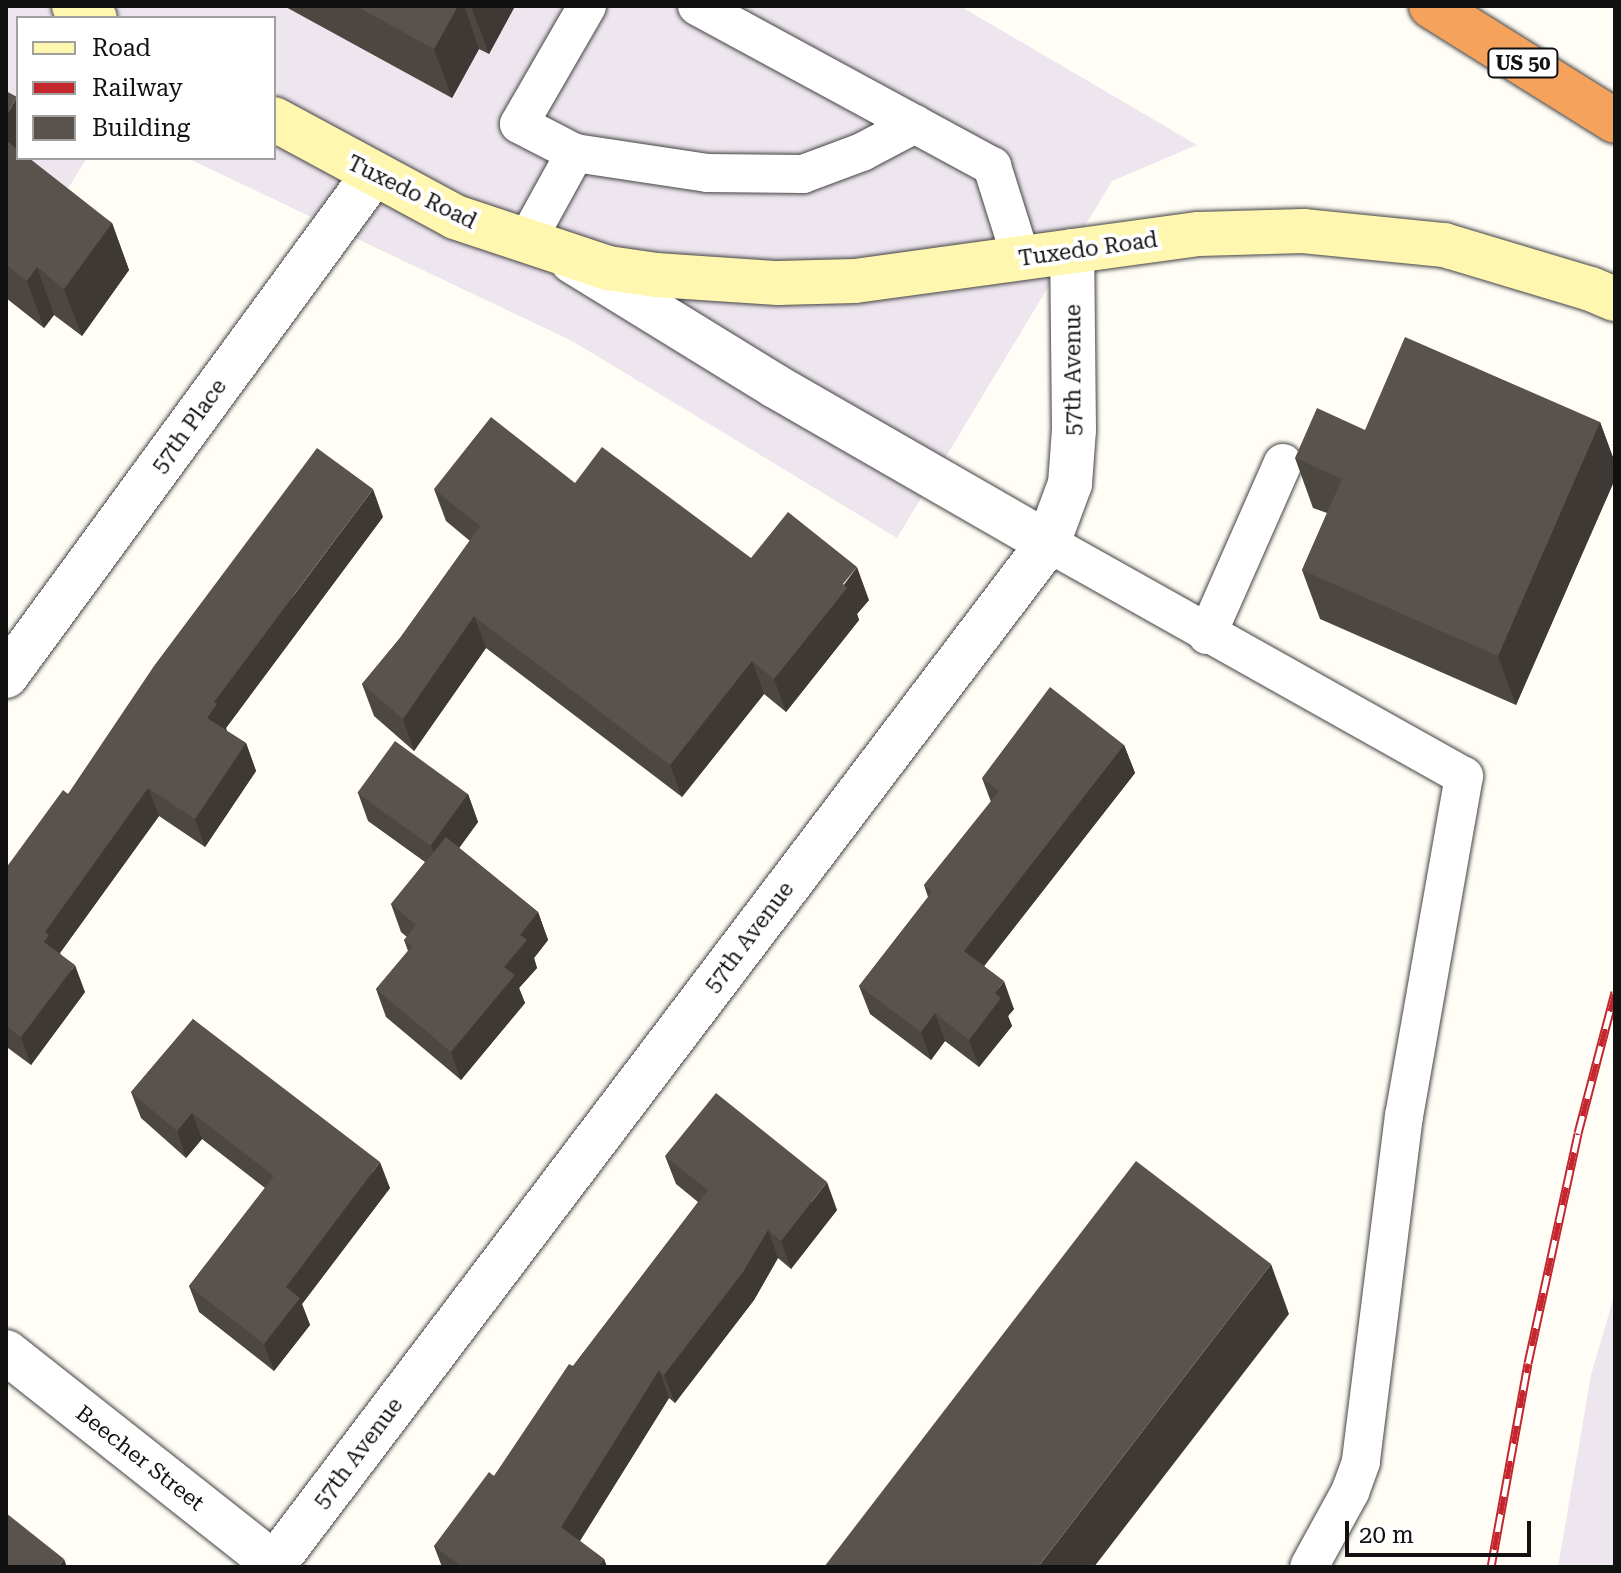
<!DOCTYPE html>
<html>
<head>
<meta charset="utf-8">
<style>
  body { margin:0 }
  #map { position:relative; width:1621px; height:1573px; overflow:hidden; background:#fffdf5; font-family:"Roboto Serif",serif }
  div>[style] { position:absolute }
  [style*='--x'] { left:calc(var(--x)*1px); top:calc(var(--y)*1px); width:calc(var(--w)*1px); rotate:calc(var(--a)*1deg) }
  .industrial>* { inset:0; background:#eee6ef }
  .roads { filter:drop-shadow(0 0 2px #444) drop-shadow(0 0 2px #444) }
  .service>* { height:38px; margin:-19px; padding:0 19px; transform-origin:19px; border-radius:19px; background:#fff }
  .minor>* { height:44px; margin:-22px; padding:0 22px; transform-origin:22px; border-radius:22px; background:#fff }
  .secondary>* { height:44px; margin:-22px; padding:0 22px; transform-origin:22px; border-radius:22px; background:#fff6b0 }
  .motorway>* { height:44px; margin:-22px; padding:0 22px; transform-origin:22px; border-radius:22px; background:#f5a25d }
  .rail>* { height:9px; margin-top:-4.5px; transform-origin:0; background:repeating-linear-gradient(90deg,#fff 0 18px,#c4262e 0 36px); box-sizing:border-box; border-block:2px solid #c4262e }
  .wall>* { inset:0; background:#4d4742 }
  .shaded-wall>* { inset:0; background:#3f3936 }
  .building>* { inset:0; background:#5a524d; transform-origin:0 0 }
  span { translate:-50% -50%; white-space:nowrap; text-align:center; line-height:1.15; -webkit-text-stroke:8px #fff; paint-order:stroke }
  .shield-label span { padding:2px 6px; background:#fff; border:2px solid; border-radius:6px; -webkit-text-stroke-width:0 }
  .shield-label { font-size:20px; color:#111; font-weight:700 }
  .street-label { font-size:22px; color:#111 }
  .frame { position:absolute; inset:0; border:8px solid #111; pointer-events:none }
  .legend { position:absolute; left:16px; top:16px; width:260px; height:144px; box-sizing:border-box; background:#fff; border:2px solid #a0a0a0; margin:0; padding:10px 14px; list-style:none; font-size:24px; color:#111 }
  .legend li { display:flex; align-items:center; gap:16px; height:40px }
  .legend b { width:40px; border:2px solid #a0a0a0 }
  .scale { position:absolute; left:1345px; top:1521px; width:186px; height:36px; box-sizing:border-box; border:4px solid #111; border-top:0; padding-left:10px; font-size:24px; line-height:28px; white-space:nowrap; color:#111; -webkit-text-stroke:6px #fff; paint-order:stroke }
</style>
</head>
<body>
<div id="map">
  <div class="industrial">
    <i style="clip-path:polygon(6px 6px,960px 6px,1197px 145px,1112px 181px,897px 538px,574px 342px,187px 158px,274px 158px,274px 18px,18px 18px,18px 158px,87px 158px,6px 288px)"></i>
    <i style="clip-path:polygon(1615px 1293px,1615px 1567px,1558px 1567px,1591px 1375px)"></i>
  </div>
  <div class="roads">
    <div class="service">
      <i style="--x:697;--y:6;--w:336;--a:28.5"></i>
      <i style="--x:992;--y:166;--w:96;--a:72.5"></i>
      <i style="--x:575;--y:153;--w:134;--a:8.6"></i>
      <i style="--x:707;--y:173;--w:96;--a:0.6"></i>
      <i style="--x:803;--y:174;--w:63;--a:-20.4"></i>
      <i style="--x:862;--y:152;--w:60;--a:-27.8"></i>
      <i style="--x:526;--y:242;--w:102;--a:-61.2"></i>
      <i style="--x:575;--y:153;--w:63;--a:-152.6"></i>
      <i style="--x:519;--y:124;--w:136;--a:-60"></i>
      <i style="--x:1048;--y:543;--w:477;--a:29.3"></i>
      <i style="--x:1464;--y:776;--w:344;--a:100"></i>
      <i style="--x:1404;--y:1115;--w:350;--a:97.1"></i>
      <i style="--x:1361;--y:1462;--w:32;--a:110"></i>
      <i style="--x:1350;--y:1492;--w:85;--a:118.7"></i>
      <i style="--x:1207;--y:635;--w:188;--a:-66.2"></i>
    </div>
    <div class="minor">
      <i style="--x:572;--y:261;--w:238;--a:31.6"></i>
      <i style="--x:775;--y:386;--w:315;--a:29.9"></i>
      <i style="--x:6;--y:676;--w:621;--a:-53.78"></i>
      <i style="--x:6;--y:1352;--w:342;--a:38.3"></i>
      <i style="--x:272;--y:1567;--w:1285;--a:-52.84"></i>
      <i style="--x:1048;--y:543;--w:63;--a:-69.6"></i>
      <i style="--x:1070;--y:484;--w:54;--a:-85.8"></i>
      <i style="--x:1074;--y:430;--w:179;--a:-90.6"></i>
    </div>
    <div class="secondary">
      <i style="--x:74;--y:6;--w:24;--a:30"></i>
      <i style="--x:274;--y:119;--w:206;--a:28.4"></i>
      <i style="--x:455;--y:217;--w:161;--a:18.4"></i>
      <i style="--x:608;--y:268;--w:49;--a:8.3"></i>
      <i style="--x:656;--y:275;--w:122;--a:3.8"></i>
      <i style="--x:778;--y:283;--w:77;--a:-1.5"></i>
      <i style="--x:855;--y:281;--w:347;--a:-7.8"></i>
      <i style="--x:1199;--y:234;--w:104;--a:-1.7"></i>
      <i style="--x:1303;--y:231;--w:142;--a:5.7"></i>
      <i style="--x:1444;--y:245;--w:153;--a:16.7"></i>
      <i style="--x:1591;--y:289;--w:26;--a:23"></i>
    </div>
    <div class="motorway">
      <i style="--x:1431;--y:6;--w:217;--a:32"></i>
    </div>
  </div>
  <div class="rail">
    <i style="--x:1491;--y:1567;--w:207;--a:-79.7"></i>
    <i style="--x:1528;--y:1363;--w:235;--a:-77.7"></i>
    <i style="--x:1578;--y:1133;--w:146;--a:-75.3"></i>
  </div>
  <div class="wall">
    <i style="clip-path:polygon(284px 6px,515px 6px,489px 54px,479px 49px,452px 98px)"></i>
    <i style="clip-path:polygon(6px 91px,18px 158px,112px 223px,129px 270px,82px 336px,54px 315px,44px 328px,6px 298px)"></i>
    <i style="clip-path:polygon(1600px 422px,1615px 463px,1615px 479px,1516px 705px,1320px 619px,1302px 570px,1327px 513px,1313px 508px,1295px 458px,1365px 430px)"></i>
    <i style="clip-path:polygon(575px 483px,751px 558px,869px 600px,857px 614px,859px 620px,786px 712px,764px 694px,682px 797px,486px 648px,414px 751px,374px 716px,362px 684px,400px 638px,470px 541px,446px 521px,434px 489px)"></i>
    <i style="clip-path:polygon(383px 517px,226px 728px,227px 731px,246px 743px,256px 771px,205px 847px,159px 816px,60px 953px,85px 992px,31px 1065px,8px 1048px,6px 1051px,6px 868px,68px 794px)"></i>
    <i style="clip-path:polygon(1124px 745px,1135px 773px,984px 966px,1014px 1009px,1008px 1016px,1012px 1026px,979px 1067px,945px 1041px,931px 1060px,870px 1014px,859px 986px,928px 897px,924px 885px,991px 802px,982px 778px)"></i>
    <i style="clip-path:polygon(358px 793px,468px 794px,478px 822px,459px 848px,538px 912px,548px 940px,534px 958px,537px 968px,519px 988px,525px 1003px,461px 1080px,386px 1017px,376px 989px,408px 951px,404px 940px,407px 937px,401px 932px,391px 904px,425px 862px,368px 821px)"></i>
    <i style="clip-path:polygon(193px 1019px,390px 1188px,302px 1304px,310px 1325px,274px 1371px,199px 1312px,189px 1286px,265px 1188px,202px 1139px,186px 1158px,141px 1118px,131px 1092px)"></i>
    <i style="clip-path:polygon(665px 1156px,837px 1210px,791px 1269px,778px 1258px,754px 1300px,675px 1403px,669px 1398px,580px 1541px,604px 1559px,607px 1567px,442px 1567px,434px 1546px,494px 1476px,573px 1366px,698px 1202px,676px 1184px)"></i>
  </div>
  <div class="shaded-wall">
    <i style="clip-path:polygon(458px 6px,464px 6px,479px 49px,452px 98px,434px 49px)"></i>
    <i style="clip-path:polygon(471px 6px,515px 6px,489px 54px)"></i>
    <i style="clip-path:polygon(17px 97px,18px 100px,18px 158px,6px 157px,6px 117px)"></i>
    <i style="clip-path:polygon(112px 223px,129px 270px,82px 336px,64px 289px)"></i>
    <i style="clip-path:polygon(37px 267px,54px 315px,44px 328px,27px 281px)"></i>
    <i style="clip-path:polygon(1600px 422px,1615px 463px,1615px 479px,1516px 705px,1498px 656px)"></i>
    <i style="clip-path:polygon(373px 489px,383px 517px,226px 728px,227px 732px,207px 718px,214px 702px)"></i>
    <i style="clip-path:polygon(857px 567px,869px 600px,857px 614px,859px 620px,786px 712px,774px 679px)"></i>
    <i style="clip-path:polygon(474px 616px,486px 648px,414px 751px,403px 719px)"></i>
    <i style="clip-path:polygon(752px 661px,764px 694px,682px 797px,670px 765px)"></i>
    <i style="clip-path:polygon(246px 743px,256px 771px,205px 847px,195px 819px)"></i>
    <i style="clip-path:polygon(1124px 745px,1135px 773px,974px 979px,964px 951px)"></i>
    <i style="clip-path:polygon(148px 788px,159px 816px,57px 957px,44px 942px,45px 932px)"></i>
    <i style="clip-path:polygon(468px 794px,478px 822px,441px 873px,431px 845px)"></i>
    <i style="clip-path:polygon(538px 912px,548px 940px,534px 958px,537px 968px,519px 988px,525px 1003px,461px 1080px,451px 1052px,504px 967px,520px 935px)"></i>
    <i style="clip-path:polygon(75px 965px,85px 992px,31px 1065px,21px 1037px)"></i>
    <i style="clip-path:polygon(1004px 981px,1014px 1009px,1008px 1016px,1012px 1026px,979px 1067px,969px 1040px,995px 993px)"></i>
    <i style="clip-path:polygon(935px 1013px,945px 1041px,931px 1060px,921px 1032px)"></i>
    <i style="clip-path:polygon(192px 1113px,202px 1139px,186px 1158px,177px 1131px)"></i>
    <i style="clip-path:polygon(380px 1162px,390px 1188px,302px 1304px,310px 1325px,274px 1371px,264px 1344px,286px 1287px)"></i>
    <i style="clip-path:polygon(827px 1182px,837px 1210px,791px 1269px,781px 1241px)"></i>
    <i style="clip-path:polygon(768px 1230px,778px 1258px,754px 1300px,675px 1403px,664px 1375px)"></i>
    <i style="clip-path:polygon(1271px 1264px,1289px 1314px,1094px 1567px,1038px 1567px)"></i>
    <i style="clip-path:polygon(659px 1370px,669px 1398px,571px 1555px,561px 1527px)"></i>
    <i style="clip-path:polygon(64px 1559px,67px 1567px,58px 1567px)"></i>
    <i style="clip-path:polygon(604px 1559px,607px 1567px,598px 1567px)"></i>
  </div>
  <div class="building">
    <i style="clip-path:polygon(356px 6px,458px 6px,434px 49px)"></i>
    <i style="clip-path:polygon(6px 91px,17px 97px,6px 117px)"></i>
    <i style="clip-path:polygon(6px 140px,18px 150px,18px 158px,29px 158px,112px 223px,64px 289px,37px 267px,27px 281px,6px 265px)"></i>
    <i style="clip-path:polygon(1405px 337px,1600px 422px,1498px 656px,1302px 570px,1342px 479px,1295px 458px,1317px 408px,1365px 430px)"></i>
    <i style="clip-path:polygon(491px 417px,575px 483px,602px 447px,751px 558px,788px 512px,857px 567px,843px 584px,847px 588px,774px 679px,752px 661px,670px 765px,474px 616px,403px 719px,362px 684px,400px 638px,480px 526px,434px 489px)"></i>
    <i style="clip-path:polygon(317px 448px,373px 489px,214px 702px,217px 704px,207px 718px,246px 743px,195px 819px,148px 788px,45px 932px,49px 935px,44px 942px,75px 965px,21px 1037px,6px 1026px,6px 868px,63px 790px,68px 794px,154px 666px)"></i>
    <i style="clip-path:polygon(1050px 687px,1124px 745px,964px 951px,1004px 981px,995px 993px,1001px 998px,969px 1040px,935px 1013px,921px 1032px,859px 986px,932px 892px,924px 885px,999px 791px,982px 778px)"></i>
    <i style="left:395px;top:741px;width:90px;height:64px;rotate:36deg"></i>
    <i style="clip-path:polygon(446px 837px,538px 912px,520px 935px,527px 940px,504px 967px,515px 975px,451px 1052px,376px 989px,412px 946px,404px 940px,416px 925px,391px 904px)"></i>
    <i style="clip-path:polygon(193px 1019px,380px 1162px,286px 1287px,300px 1298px,264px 1344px,189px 1286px,274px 1176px,192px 1113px,177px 1131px,131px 1092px)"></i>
    <i style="clip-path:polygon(716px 1093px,827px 1182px,781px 1241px,768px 1230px,743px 1272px,664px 1375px,659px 1370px,561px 1527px,604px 1559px,598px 1567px,463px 1567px,434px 1546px,489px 1472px,494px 1476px,569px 1364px,573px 1366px,708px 1190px,665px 1156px)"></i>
    <i style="clip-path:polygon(1136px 1161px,1271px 1264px,1038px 1567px,824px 1567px)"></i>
    <i style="clip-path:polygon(6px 1513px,64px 1559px,58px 1567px,6px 1567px)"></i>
  </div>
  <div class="shield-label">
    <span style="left:1523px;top:63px">US 50</span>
  </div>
  <div class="street-label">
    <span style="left:412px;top:192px;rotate:26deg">Tuxedo Road</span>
    <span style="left:1088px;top:249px;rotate:-8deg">Tuxedo Road</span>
    <span style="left:1073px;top:370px;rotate:-90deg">57th Avenue</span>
    <span style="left:189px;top:426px;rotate:-54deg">57th Place</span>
    <span style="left:749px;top:937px;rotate:-53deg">57th Avenue</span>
    <span style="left:358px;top:1453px;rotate:-53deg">57th Avenue</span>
    <span style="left:140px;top:1458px;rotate:38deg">Beecher Street</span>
  </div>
  <div class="frame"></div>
  <ul class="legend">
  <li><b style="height:10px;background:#fff6b0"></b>Road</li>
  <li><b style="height:10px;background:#c4262e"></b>Railway</li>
  <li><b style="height:22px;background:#5a524d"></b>Building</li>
  </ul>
  <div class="scale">20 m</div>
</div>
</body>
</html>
